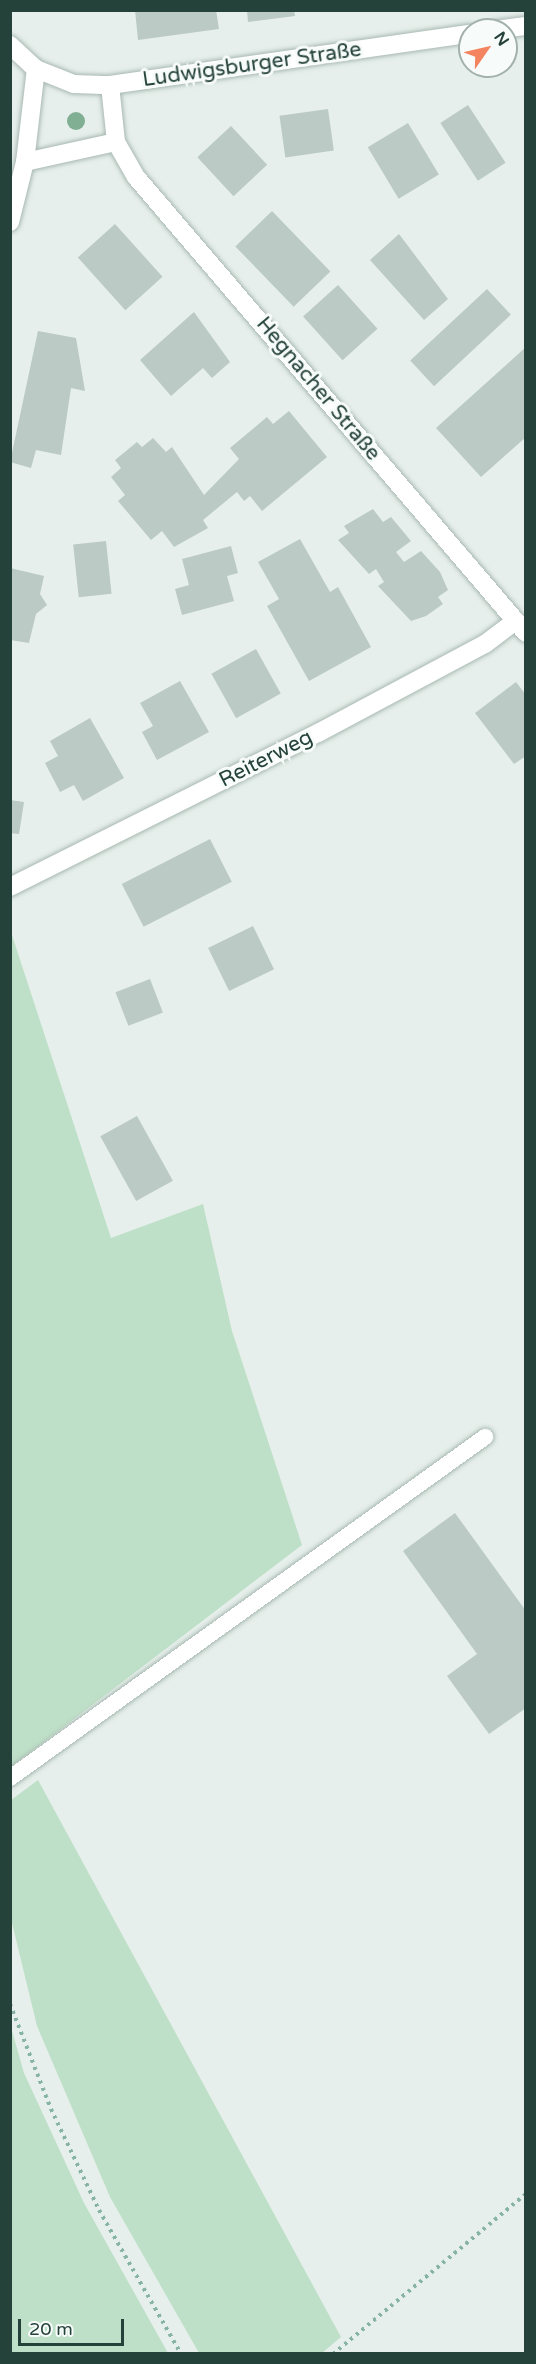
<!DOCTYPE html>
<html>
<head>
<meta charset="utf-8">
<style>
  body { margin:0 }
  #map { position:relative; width:536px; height:2364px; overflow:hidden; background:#e6efeb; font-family:"Varela Round",sans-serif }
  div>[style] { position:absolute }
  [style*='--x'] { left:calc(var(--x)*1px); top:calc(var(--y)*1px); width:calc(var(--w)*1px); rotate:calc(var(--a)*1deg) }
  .green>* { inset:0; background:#bfe0c8 }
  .building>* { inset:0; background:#bbcac4; transform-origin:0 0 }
  .path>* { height:4px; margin-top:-2px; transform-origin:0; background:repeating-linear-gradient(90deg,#86b3a5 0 3px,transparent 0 7.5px) }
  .roads { filter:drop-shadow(0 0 2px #a8b8b2) drop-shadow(0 0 2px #a8b8b2) }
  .service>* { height:16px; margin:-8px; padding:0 8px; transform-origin:8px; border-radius:8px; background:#fff }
  .minor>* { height:18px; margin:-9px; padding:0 9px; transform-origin:9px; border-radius:9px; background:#fff }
  .tertiary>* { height:18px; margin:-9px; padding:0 9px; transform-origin:9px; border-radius:9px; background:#fff }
  .trees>* { width:18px; height:18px; margin:-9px; border-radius:50%; background:#80af93 }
  span { translate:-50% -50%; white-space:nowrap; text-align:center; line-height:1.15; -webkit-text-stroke:6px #f7fbf9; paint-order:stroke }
  .street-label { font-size:21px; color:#24423a }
  .frame { position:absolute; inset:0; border:12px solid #24423a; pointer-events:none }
  .north { position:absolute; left:458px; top:18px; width:60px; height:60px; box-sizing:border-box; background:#f7fbf9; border:2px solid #a3b1ad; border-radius:50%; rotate:56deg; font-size:16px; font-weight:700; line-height:24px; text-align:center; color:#24423a }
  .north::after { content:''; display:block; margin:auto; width:21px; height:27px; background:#f4845f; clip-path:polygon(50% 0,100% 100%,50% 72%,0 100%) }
  .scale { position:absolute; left:18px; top:2319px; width:106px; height:27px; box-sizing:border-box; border:3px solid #24423a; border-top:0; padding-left:8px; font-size:18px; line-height:21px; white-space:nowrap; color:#24423a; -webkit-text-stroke:4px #f7fbf9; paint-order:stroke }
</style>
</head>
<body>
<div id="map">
  <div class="green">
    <i style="clip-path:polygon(10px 929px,111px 1238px,203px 1204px,232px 1331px,302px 1545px,11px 1767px)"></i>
    <i style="clip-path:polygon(38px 1780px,341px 2337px,322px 2353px,199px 2353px,110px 2197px,37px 2026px,11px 1919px,11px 1800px)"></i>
    <i style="clip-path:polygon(11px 2027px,24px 2073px,84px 2203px,168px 2353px,11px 2353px)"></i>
  </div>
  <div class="building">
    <i style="clip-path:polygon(135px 10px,216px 10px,219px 29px,138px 40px)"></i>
    <i style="clip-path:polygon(247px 10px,294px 10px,295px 16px,248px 22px)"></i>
    <i style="left:468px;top:105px;width:69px;height:33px;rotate:57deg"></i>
    <i style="left:328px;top:109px;width:42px;height:49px;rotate:82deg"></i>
    <i style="left:408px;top:123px;width:60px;height:47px;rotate:59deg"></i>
    <i style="left:231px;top:126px;width:53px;height:46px;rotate:47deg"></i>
    <i style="left:272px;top:211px;width:84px;height:51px;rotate:46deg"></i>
    <i style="left:115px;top:224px;width:71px;height:50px;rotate:48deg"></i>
    <i style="clip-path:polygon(399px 234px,448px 299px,424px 320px,370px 260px)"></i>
    <i style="left:338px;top:285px;width:59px;height:47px;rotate:48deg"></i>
    <i style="left:487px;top:289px;width:35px;height:105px;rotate:47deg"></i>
    <i style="clip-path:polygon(194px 312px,230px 362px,212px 378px,203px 368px,171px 396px,140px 360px)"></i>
    <i style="clip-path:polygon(38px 331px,76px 338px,85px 391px,71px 388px,61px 455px,36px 450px,31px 468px,10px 462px)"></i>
    <i style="clip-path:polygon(526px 347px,526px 437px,481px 477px,436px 428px)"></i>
    <i style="clip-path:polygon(289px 411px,327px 457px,262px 511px,250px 496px,244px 501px,237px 492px,203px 520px,208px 528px,174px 547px,162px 531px,151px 540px,118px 501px,125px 495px,111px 477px,121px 468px,115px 460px,137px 442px,142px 447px,153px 438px,166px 452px,172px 447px,204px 495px,239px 459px,230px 448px,267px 417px,273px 424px)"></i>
    <i style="clip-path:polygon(373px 509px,383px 522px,391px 517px,411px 541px,396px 552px,404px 562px,421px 551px,440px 572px,448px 590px,438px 597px,443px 604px,426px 616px,411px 621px,378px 586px,384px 582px,376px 569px,369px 574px,338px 540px,349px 533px,344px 526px)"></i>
    <i style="clip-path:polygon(300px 539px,330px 592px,338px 587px,371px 647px,309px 681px,267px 606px,279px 599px,258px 562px)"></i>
    <i style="left:106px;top:541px;width:53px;height:33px;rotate:84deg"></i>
    <i style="clip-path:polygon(231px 546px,238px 573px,227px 576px,234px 601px,182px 615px,175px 589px,189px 585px,182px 559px)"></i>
    <i style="clip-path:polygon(10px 568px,44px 576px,40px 594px,47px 605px,36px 614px,29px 643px,10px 640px)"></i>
    <i style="left:256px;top:649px;width:51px;height:51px;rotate:61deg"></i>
    <i style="clip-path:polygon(180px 681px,209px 732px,157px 760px,142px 732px,153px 726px,140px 703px)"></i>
    <i style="clip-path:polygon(516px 682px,526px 695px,526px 756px,514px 764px,475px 713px)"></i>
    <i style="clip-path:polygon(90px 718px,124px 778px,83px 801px,74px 785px,60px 792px,45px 763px,58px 756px,50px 741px)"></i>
    <i style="clip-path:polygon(10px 800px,24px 802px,19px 834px,10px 833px)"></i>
    <i style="left:210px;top:839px;width:48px;height:99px;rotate:63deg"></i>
    <i style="left:253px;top:926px;width:48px;height:50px;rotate:64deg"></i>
    <i style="left:150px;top:979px;width:36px;height:37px;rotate:69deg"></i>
    <i style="left:137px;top:1116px;width:74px;height:42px;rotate:61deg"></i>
    <i style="clip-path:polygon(455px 1513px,526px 1611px,526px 1708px,489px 1734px,447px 1676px,477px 1654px,403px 1551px)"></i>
  </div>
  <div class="path">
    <i style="--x:10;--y:2004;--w:113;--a:68.7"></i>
    <i style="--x:51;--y:2109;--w:112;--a:64.6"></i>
    <i style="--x:99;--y:2210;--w:166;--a:60.3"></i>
    <i style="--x:333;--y:2354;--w:251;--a:-39.7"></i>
  </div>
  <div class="roads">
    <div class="service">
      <i style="--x:10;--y:1778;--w:585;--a:-35.67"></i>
    </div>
    <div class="minor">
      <i style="--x:110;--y:85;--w:57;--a:84"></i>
      <i style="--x:116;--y:142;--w:40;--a:60.3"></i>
      <i style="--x:136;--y:177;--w:600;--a:49.46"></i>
      <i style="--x:25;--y:162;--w:93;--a:-12.4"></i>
      <i style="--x:10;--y:222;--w:62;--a:-76"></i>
      <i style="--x:25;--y:162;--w:94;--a:-83.3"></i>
      <i style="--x:10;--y:887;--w:344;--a:-26.6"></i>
      <i style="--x:318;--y:733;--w:189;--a:-28.1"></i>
      <i style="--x:485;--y:644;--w:38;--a:-37"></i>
    </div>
    <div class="tertiary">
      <i style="--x:496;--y:30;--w:30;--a:-8"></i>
      <i style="--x:10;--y:45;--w:35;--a:43"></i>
      <i style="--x:36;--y:69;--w:41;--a:21.5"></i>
      <i style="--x:74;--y:84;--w:36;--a:2"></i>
      <i style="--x:110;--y:85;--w:364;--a:-8.1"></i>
    </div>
  </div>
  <div class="trees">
    <i style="left:76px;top:121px"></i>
  </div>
  <div class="street-label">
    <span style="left:252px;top:65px;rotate:-8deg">Ludwigsburger Straße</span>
    <span style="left:318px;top:389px;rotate:50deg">Hegnacher Straße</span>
    <span style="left:266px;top:759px;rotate:-27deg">Reiterweg</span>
  </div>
  <div class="frame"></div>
  <div class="north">N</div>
  <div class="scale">20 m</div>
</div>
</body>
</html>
